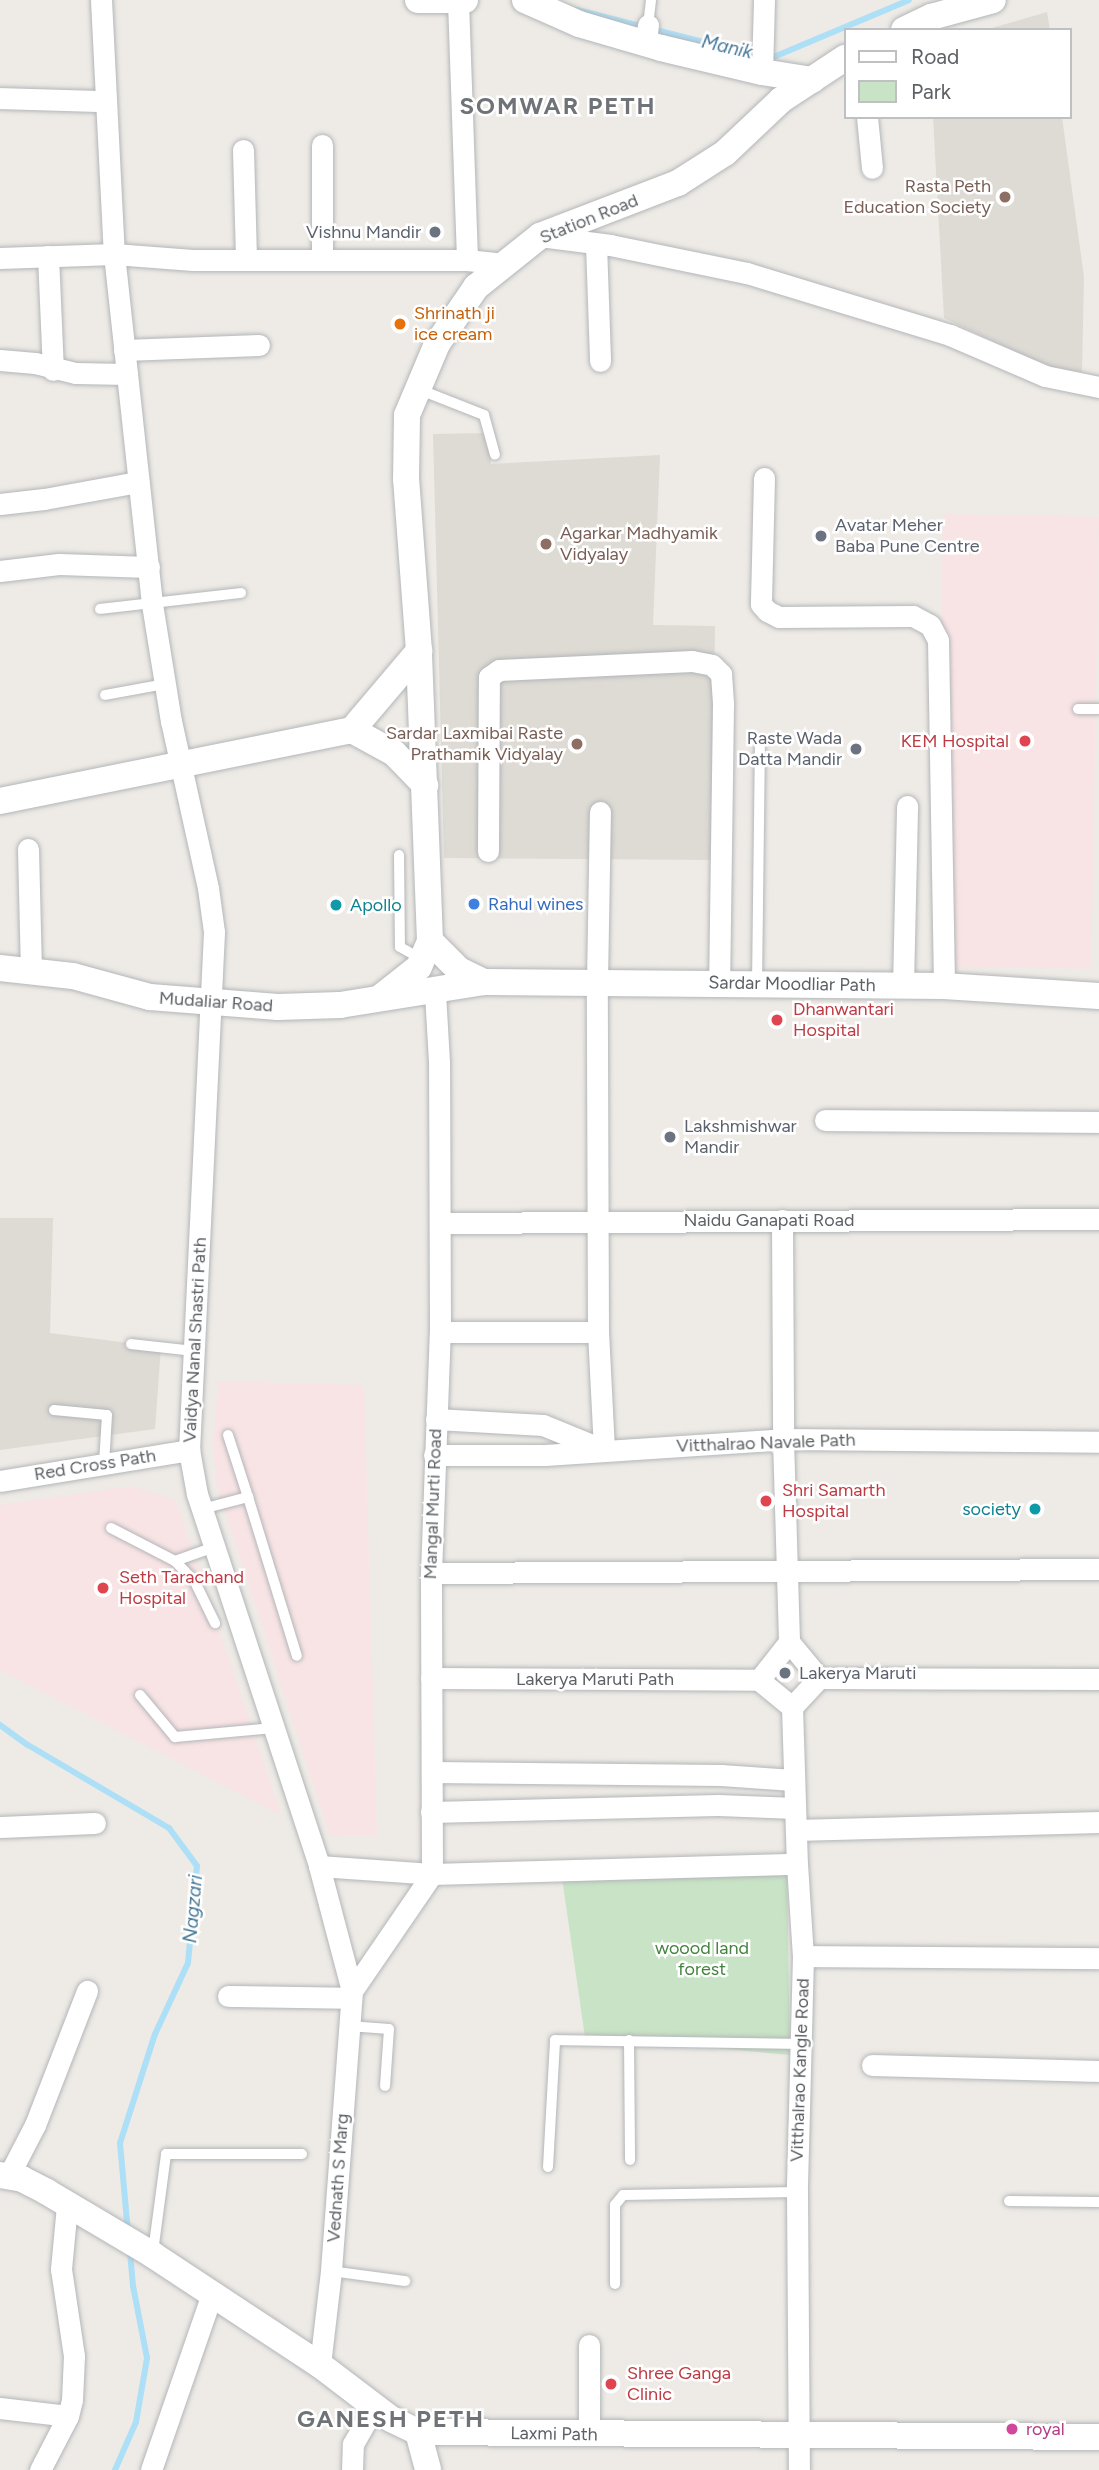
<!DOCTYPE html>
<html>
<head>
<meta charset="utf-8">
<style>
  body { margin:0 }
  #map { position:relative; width:1099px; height:2470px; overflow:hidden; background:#eeebe6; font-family:Figtree,sans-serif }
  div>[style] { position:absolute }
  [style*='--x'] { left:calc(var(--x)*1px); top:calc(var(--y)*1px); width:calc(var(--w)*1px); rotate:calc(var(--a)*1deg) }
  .education>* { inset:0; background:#dedad4 }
  .medical>* { inset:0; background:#f9e4e5; transform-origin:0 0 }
  .green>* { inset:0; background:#c8e3c5 }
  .stream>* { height:6px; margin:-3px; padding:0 3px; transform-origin:3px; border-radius:3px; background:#addff7 }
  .roads { filter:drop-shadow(0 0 2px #b3b6b9) drop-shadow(0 0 2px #b3b6b9) }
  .service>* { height:10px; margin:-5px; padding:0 5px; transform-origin:5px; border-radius:5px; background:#fff }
  .minor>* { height:21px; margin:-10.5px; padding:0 10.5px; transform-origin:10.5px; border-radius:10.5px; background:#fff }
  .tertiary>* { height:26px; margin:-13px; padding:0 13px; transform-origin:13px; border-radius:13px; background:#fff }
  .dots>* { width:19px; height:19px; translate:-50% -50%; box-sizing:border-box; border:4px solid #fff; border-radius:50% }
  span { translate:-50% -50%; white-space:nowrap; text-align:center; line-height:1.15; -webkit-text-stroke:5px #fff; paint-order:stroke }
  .education-label { font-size:18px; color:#785e54 }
  .right { translate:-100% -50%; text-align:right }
  .left { translate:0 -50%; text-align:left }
  .street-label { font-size:18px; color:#5d6165 }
  .worship-label { font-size:18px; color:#5b616d }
  .food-label { font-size:18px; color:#c56008 }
  .health-label { font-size:18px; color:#be3a42 }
  .shop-label { font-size:18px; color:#366cbe }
  .culture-label { font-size:18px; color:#0d838f }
  .park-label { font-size:18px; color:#43833e }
  .hotel-label { font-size:18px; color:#b23c85 }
  .water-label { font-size:19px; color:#457797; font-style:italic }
  .district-label { font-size:24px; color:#6f7377; font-weight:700; letter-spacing:2px }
  .legend { position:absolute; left:844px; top:28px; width:228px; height:91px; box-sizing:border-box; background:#fff; border:2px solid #bec0c1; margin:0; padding:9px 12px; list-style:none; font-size:21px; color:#5d6165 }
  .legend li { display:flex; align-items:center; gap:14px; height:35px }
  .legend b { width:35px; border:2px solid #bec0c1 }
</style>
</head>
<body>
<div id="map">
  <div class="education">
    <i style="clip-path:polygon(1047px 12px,1050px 30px,985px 30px)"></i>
    <i style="clip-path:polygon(933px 117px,1062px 117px,1084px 277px,1082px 372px,1047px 366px,944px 318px)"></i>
    <i style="clip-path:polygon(490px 433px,491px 464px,660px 455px,653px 625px,715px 626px,712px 860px,444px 858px,433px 434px)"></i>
    <i style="clip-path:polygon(0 1218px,53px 1218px,50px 1333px,161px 1347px,155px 1429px,0 1450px)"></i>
  </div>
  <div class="medical">
    <i style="left:943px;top:514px;width:156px;height:452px;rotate:1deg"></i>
    <i style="clip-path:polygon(218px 1381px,364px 1385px,377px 1835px,330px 1836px,217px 1487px,213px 1448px)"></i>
    <i style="clip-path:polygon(132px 1486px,176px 1501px,281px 1815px,0 1670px,0 1505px)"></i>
  </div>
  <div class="green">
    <i style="clip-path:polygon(787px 1870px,790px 2055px,629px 2040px,586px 2044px,562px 1878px)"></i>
  </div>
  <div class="stream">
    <i style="--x:577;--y:10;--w:179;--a:14.2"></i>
    <i style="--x:751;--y:54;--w:25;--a:5"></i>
    <i style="--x:776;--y:56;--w:144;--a:-22.8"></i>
    <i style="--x:0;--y:1725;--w:34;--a:36"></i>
    <i style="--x:28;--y:1745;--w:164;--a:30.5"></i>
    <i style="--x:169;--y:1828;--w:47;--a:53.6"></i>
    <i style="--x:197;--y:1866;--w:97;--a:95.3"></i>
    <i style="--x:188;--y:1963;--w:78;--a:114.9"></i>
    <i style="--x:155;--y:2034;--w:114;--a:107.8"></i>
    <i style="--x:120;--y:2143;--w:89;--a:84.9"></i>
    <i style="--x:115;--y:2470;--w:52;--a:-66.4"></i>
    <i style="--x:136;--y:2422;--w:65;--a:-80.2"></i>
    <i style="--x:147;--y:2358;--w:73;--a:-101"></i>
    <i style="--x:133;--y:2286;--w:36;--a:-95"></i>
  </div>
  <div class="roads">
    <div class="service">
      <i style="--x:648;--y:25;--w:25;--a:-83"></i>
      <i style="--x:418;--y:389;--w:71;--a:21.5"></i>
      <i style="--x:484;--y:415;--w:41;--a:74.6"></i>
      <i style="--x:100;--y:609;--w:142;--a:-6.5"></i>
      <i style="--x:105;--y:695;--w:61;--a:-10.4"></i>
      <i style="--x:1078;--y:709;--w:21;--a:0"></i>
      <i style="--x:399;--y:855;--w:92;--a:89.4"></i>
      <i style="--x:400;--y:947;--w:25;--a:29"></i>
      <i style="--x:757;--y:985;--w:238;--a:-89.3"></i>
      <i style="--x:131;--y:1344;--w:63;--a:6.3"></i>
      <i style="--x:54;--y:1410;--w:53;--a:5.4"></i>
      <i style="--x:107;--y:1415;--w:49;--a:93.5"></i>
      <i style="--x:228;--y:1435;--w:65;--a:72.1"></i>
      <i style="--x:202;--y:1509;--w:48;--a:-14.6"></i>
      <i style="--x:248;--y:1497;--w:166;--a:72.9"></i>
      <i style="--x:111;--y:1528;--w:72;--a:27.3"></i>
      <i style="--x:175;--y:1561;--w:29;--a:46"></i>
      <i style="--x:195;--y:1582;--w:46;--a:64"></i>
      <i style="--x:175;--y:1561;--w:41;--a:-19.7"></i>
      <i style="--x:140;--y:1695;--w:55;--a:50.2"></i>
      <i style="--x:175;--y:1737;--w:99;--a:-5.2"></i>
      <i style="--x:349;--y:2026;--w:40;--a:4.3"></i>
      <i style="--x:389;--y:2029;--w:57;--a:94"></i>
      <i style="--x:629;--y:2040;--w:120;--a:89.5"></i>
      <i style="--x:548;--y:2167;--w:127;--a:-86.8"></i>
      <i style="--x:555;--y:2040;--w:244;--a:0.9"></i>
      <i style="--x:1009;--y:2201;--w:90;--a:0.6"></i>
      <i style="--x:153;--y:2252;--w:99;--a:-82.4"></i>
      <i style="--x:166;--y:2154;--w:136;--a:0"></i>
      <i style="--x:331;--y:2271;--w:75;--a:7.7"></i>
      <i style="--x:615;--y:2284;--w:79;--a:-90"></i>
      <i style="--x:615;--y:2205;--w:13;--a:-51"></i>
      <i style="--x:623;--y:2195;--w:174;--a:-1"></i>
    </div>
    <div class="minor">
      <i style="--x:101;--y:0;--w:254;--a:87.1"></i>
      <i style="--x:114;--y:254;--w:352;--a:83.8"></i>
      <i style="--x:152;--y:604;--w:119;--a:80.8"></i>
      <i style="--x:171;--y:721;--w:171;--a:77.5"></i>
      <i style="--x:208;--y:888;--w:44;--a:82.2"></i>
      <i style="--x:214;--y:932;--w:519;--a:92.76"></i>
      <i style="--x:189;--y:1450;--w:45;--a:79.7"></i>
      <i style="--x:197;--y:1494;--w:391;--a:71.8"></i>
      <i style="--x:319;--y:1866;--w:129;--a:75.2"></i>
      <i style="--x:352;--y:1991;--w:281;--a:94.3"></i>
      <i style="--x:331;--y:2271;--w:95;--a:96.7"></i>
      <i style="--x:458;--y:1;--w:259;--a:88"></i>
      <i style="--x:647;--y:33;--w:8;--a:-83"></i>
      <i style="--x:762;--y:72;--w:72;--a:-88.4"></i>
      <i style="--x:0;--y:98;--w:104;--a:1.7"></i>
      <i style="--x:867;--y:117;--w:51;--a:84.4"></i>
      <i style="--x:322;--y:145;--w:115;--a:90"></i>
      <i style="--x:243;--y:150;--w:110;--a:88.4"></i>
      <i style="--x:540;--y:236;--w:71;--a:7.3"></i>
      <i style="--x:610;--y:245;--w:140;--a:11.6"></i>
      <i style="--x:747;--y:273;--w:212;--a:17"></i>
      <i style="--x:950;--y:335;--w:103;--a:23.3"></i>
      <i style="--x:1045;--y:376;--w:55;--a:11.5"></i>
      <i style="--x:596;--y:244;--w:117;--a:88"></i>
      <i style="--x:48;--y:256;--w:114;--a:87.5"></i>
      <i style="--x:0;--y:258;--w:114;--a:-2"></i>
      <i style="--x:114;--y:254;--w:79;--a:4.3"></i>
      <i style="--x:193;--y:260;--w:274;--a:0"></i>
      <i style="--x:467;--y:260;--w:39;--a:6"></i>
      <i style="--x:124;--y:350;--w:135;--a:-2.1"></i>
      <i style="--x:0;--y:360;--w:35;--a:5"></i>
      <i style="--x:35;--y:363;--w:41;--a:14"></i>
      <i style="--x:75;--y:373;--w:52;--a:1.1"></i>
      <i style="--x:764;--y:478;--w:126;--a:91.4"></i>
      <i style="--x:761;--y:604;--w:9;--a:49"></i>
      <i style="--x:767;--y:611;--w:13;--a:27"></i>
      <i style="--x:779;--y:617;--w:134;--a:-0.4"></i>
      <i style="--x:913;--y:616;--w:19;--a:28"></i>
      <i style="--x:930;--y:625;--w:17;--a:62"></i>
      <i style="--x:938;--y:640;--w:346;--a:89"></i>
      <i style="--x:0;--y:504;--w:44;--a:-6.5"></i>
      <i style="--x:44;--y:499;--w:96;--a:-10.3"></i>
      <i style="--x:0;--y:571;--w:59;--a:-6.8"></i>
      <i style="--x:59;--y:564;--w:90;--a:1.9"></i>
      <i style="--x:28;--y:849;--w:123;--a:88.6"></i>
      <i style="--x:488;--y:851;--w:174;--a:-89.7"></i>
      <i style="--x:489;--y:677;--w:12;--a:-35"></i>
      <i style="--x:499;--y:670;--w:193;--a:-2.7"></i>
      <i style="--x:692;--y:661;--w:20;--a:11"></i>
      <i style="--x:712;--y:665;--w:13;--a:45"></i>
      <i style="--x:721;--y:674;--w:31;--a:86"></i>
      <i style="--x:723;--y:705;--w:278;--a:90.8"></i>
      <i style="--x:903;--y:986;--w:180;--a:-88.7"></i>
      <i style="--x:825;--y:1120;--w:274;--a:0.4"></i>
      <i style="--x:782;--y:1220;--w:219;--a:89.7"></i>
      <i style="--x:783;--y:1439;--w:203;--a:88.3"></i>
      <i style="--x:440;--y:1223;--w:659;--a:-0.35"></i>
      <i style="--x:440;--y:1332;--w:158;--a:0"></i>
      <i style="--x:436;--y:1419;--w:107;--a:3.2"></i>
      <i style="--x:543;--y:1425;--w:66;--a:22.3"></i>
      <i style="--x:604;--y:1450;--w:118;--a:-92.9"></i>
      <i style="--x:598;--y:1332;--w:351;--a:-90.2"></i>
      <i style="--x:597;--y:981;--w:169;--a:-89"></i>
      <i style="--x:434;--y:1455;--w:111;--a:0"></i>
      <i style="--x:545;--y:1455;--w:239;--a:-3.8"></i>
      <i style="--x:783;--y:1439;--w:316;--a:0.5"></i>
      <i style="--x:0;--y:1481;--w:192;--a:-9.3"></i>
      <i style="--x:431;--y:1573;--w:668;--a:-0.34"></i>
      <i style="--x:789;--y:1642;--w:47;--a:50.2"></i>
      <i style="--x:819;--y:1678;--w:40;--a:133"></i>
      <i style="--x:792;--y:1707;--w:43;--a:-140.7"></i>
      <i style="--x:759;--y:1680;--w:48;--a:-51.7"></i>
      <i style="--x:431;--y:1678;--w:328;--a:0.3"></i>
      <i style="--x:819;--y:1678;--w:280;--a:0.2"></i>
      <i style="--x:792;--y:1707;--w:157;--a:88.2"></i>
      <i style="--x:797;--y:1864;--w:92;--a:86.3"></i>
      <i style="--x:803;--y:1956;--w:236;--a:91.5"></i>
      <i style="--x:797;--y:2192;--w:278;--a:89.6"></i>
      <i style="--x:432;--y:1772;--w:289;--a:0.6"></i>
      <i style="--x:721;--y:1775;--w:72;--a:4"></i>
      <i style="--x:431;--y:1812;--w:287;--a:-1.4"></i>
      <i style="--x:718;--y:1805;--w:77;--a:2.2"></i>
      <i style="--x:0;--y:1827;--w:95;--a:-2.4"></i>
      <i style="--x:796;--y:1830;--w:303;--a:-1.5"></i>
      <i style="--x:319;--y:1866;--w:113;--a:4"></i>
      <i style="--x:432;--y:1874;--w:365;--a:-1.6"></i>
      <i style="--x:803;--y:1956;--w:296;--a:0.4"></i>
      <i style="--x:352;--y:1991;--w:142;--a:-55.6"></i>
      <i style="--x:432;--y:1874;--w:301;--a:-90.2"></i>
      <i style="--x:431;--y:1573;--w:241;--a:-87.9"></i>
      <i style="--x:440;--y:1332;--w:270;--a:-90.2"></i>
      <i style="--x:439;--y:1062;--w:70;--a:-93.3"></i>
      <i style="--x:228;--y:1996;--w:123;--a:0.9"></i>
      <i style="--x:872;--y:2065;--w:227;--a:1.5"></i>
      <i style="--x:8;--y:2177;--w:59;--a:-62.6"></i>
      <i style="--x:35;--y:2125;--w:144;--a:-68.8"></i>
      <i style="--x:589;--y:2345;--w:89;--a:90"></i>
      <i style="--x:0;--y:2408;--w:68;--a:6.7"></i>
      <i style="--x:40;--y:2470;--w:61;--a:-62.6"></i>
      <i style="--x:68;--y:2416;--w:16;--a:-76"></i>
      <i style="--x:72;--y:2400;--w:44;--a:-87.4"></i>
      <i style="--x:74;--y:2356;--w:88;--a:-98.5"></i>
      <i style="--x:61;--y:2269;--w:63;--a:-84.6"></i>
      <i style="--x:151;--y:2470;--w:186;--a:-70.9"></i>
      <i style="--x:352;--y:2470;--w:26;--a:-88"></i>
      <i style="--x:353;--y:2444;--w:43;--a:-60.4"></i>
    </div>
    <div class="tertiary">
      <i style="--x:418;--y:0;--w:47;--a:0"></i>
      <i style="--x:525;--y:0;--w:59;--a:24"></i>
      <i style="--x:579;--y:24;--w:85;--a:16.3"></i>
      <i style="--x:661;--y:48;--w:104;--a:13.4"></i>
      <i style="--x:762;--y:72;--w:51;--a:9.1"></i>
      <i style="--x:904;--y:30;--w:30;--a:-26"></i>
      <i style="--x:931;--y:17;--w:64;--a:-15.3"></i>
      <i style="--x:352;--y:730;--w:48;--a:28.7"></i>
      <i style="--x:394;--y:753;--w:45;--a:45.9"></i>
      <i style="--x:0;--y:801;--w:359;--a:-11.4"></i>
      <i style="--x:352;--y:730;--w:104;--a:-49.7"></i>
      <i style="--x:430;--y:941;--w:41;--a:45"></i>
      <i style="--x:459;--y:970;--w:28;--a:26"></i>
      <i style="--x:0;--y:968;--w:73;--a:6.3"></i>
      <i style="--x:73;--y:976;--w:80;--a:15.3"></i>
      <i style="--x:150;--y:997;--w:128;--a:4.5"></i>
      <i style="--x:278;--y:1007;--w:62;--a:-1.8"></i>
      <i style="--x:340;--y:1005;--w:146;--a:-9.1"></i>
      <i style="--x:484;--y:982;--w:460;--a:0.5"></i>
      <i style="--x:944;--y:986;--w:155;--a:3.7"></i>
      <i style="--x:381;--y:997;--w:48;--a:-38.3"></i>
      <i style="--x:419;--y:967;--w:28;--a:-67"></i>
      <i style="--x:430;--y:941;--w:290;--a:-92.2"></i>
      <i style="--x:419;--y:651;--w:171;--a:-94.3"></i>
      <i style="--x:406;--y:480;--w:65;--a:-89.1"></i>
      <i style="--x:407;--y:415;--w:77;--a:-67.1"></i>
      <i style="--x:437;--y:344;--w:69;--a:-55.6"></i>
      <i style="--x:476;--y:287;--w:82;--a:-38.6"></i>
      <i style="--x:540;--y:236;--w:148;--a:-21"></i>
      <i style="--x:678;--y:183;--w:56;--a:-32.6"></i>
      <i style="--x:725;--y:153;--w:77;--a:-43.4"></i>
      <i style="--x:781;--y:100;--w:77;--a:-33.3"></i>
      <i style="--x:0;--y:2175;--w:22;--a:10"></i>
      <i style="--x:22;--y:2179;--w:28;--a:27"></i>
      <i style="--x:47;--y:2192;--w:123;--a:30.7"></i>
      <i style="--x:153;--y:2255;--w:200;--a:33.4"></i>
      <i style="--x:320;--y:2365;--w:89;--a:37.3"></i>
      <i style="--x:391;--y:2419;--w:30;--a:26"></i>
      <i style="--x:418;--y:2432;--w:681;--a:0.42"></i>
      <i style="--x:418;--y:2432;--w:39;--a:75"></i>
    </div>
  </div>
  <div class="dots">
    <i style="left:1005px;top:197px;background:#8d6e63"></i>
    <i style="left:435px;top:232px;background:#6b7280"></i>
    <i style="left:400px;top:324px;background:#e8710a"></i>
    <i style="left:821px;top:536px;background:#6b7280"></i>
    <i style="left:546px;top:544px;background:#8d6e63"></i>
    <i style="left:1025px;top:741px;background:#e0444e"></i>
    <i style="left:577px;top:744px;background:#8d6e63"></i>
    <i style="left:856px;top:749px;background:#6b7280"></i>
    <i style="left:474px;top:904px;background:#3f7fe0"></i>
    <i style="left:336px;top:905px;background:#0f9aa8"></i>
    <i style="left:777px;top:1020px;background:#e0444e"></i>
    <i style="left:670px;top:1137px;background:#6b7280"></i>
    <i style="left:766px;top:1501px;background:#e0444e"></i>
    <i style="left:1035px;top:1509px;background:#0f9aa8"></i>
    <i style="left:103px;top:1588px;background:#e0444e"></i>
    <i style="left:785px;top:1673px;background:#6b7280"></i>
    <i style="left:611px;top:2384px;background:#e0444e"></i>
    <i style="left:1012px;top:2429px;background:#d1479c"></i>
  </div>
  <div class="education-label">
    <span class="right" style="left:991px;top:197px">Rasta Peth<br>Education Society</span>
    <span class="left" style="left:560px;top:544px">Agarkar Madhyamik<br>Vidyalay</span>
    <span class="right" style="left:563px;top:744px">Sardar Laxmibai Raste<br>Prathamik Vidyalay</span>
  </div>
  <div class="street-label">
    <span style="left:589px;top:219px;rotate:-22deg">Station Road</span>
    <span style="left:792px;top:984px;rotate:1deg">Sardar Moodliar Path</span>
    <span style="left:216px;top:1002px;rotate:4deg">Mudaliar Road</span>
    <span style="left:769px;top:1220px">Naidu Ganapati Road</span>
    <span style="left:195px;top:1340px;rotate:-87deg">Vaidya Nanal Shastri Path</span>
    <span style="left:766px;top:1443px;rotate:-2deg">Vitthalrao Navale Path</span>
    <span style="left:95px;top:1465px;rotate:-9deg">Red Cross Path</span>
    <span style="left:433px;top:1504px;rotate:-88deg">Mangal Murti Road</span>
    <span style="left:595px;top:1679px">Lakerya Maruti Path</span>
    <span style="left:800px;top:2070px;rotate:-88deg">Vitthalrao Kangle Road</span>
    <span style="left:338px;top:2178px;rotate:-86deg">Vednath S Marg</span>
    <span style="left:554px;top:2434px;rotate:1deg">Laxmi Path</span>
  </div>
  <div class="worship-label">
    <span class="right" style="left:421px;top:232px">Vishnu Mandir</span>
    <span class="left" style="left:835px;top:536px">Avatar Meher<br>Baba Pune Centre</span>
    <span class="right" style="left:842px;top:749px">Raste Wada<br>Datta Mandir</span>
    <span class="left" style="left:684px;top:1137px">Lakshmishwar<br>Mandir</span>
    <span class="left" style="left:799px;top:1673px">Lakerya Maruti</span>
  </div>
  <div class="food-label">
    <span class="left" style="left:414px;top:324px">Shrinath ji<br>ice cream</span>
  </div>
  <div class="health-label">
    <span class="right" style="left:1009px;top:741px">KEM Hospital</span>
    <span class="left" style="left:793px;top:1020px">Dhanwantari<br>Hospital</span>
    <span class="left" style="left:782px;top:1501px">Shri Samarth<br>Hospital</span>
    <span class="left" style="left:119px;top:1588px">Seth Tarachand<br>Hospital</span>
    <span class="left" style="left:627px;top:2384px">Shree Ganga<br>Clinic</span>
  </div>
  <div class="shop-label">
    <span class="left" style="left:488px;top:904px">Rahul wines</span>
  </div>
  <div class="culture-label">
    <span class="left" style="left:350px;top:905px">Apollo</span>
    <span class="right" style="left:1021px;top:1509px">society</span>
  </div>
  <div class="park-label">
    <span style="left:702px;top:1959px">woood land<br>forest</span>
  </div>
  <div class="hotel-label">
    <span class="left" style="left:1026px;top:2429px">royal</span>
  </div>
  <div class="water-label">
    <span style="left:727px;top:47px;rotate:13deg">Manik</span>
    <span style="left:193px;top:1909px;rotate:-85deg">Nagzari</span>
  </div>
  <div class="district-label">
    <span style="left:558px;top:106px">SOMWAR PETH</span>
    <span style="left:391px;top:2419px">GANESH PETH</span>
  </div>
  <ul class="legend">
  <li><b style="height:9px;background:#fff"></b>Road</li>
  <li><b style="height:19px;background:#c8e3c5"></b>Park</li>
  </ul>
</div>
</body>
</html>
